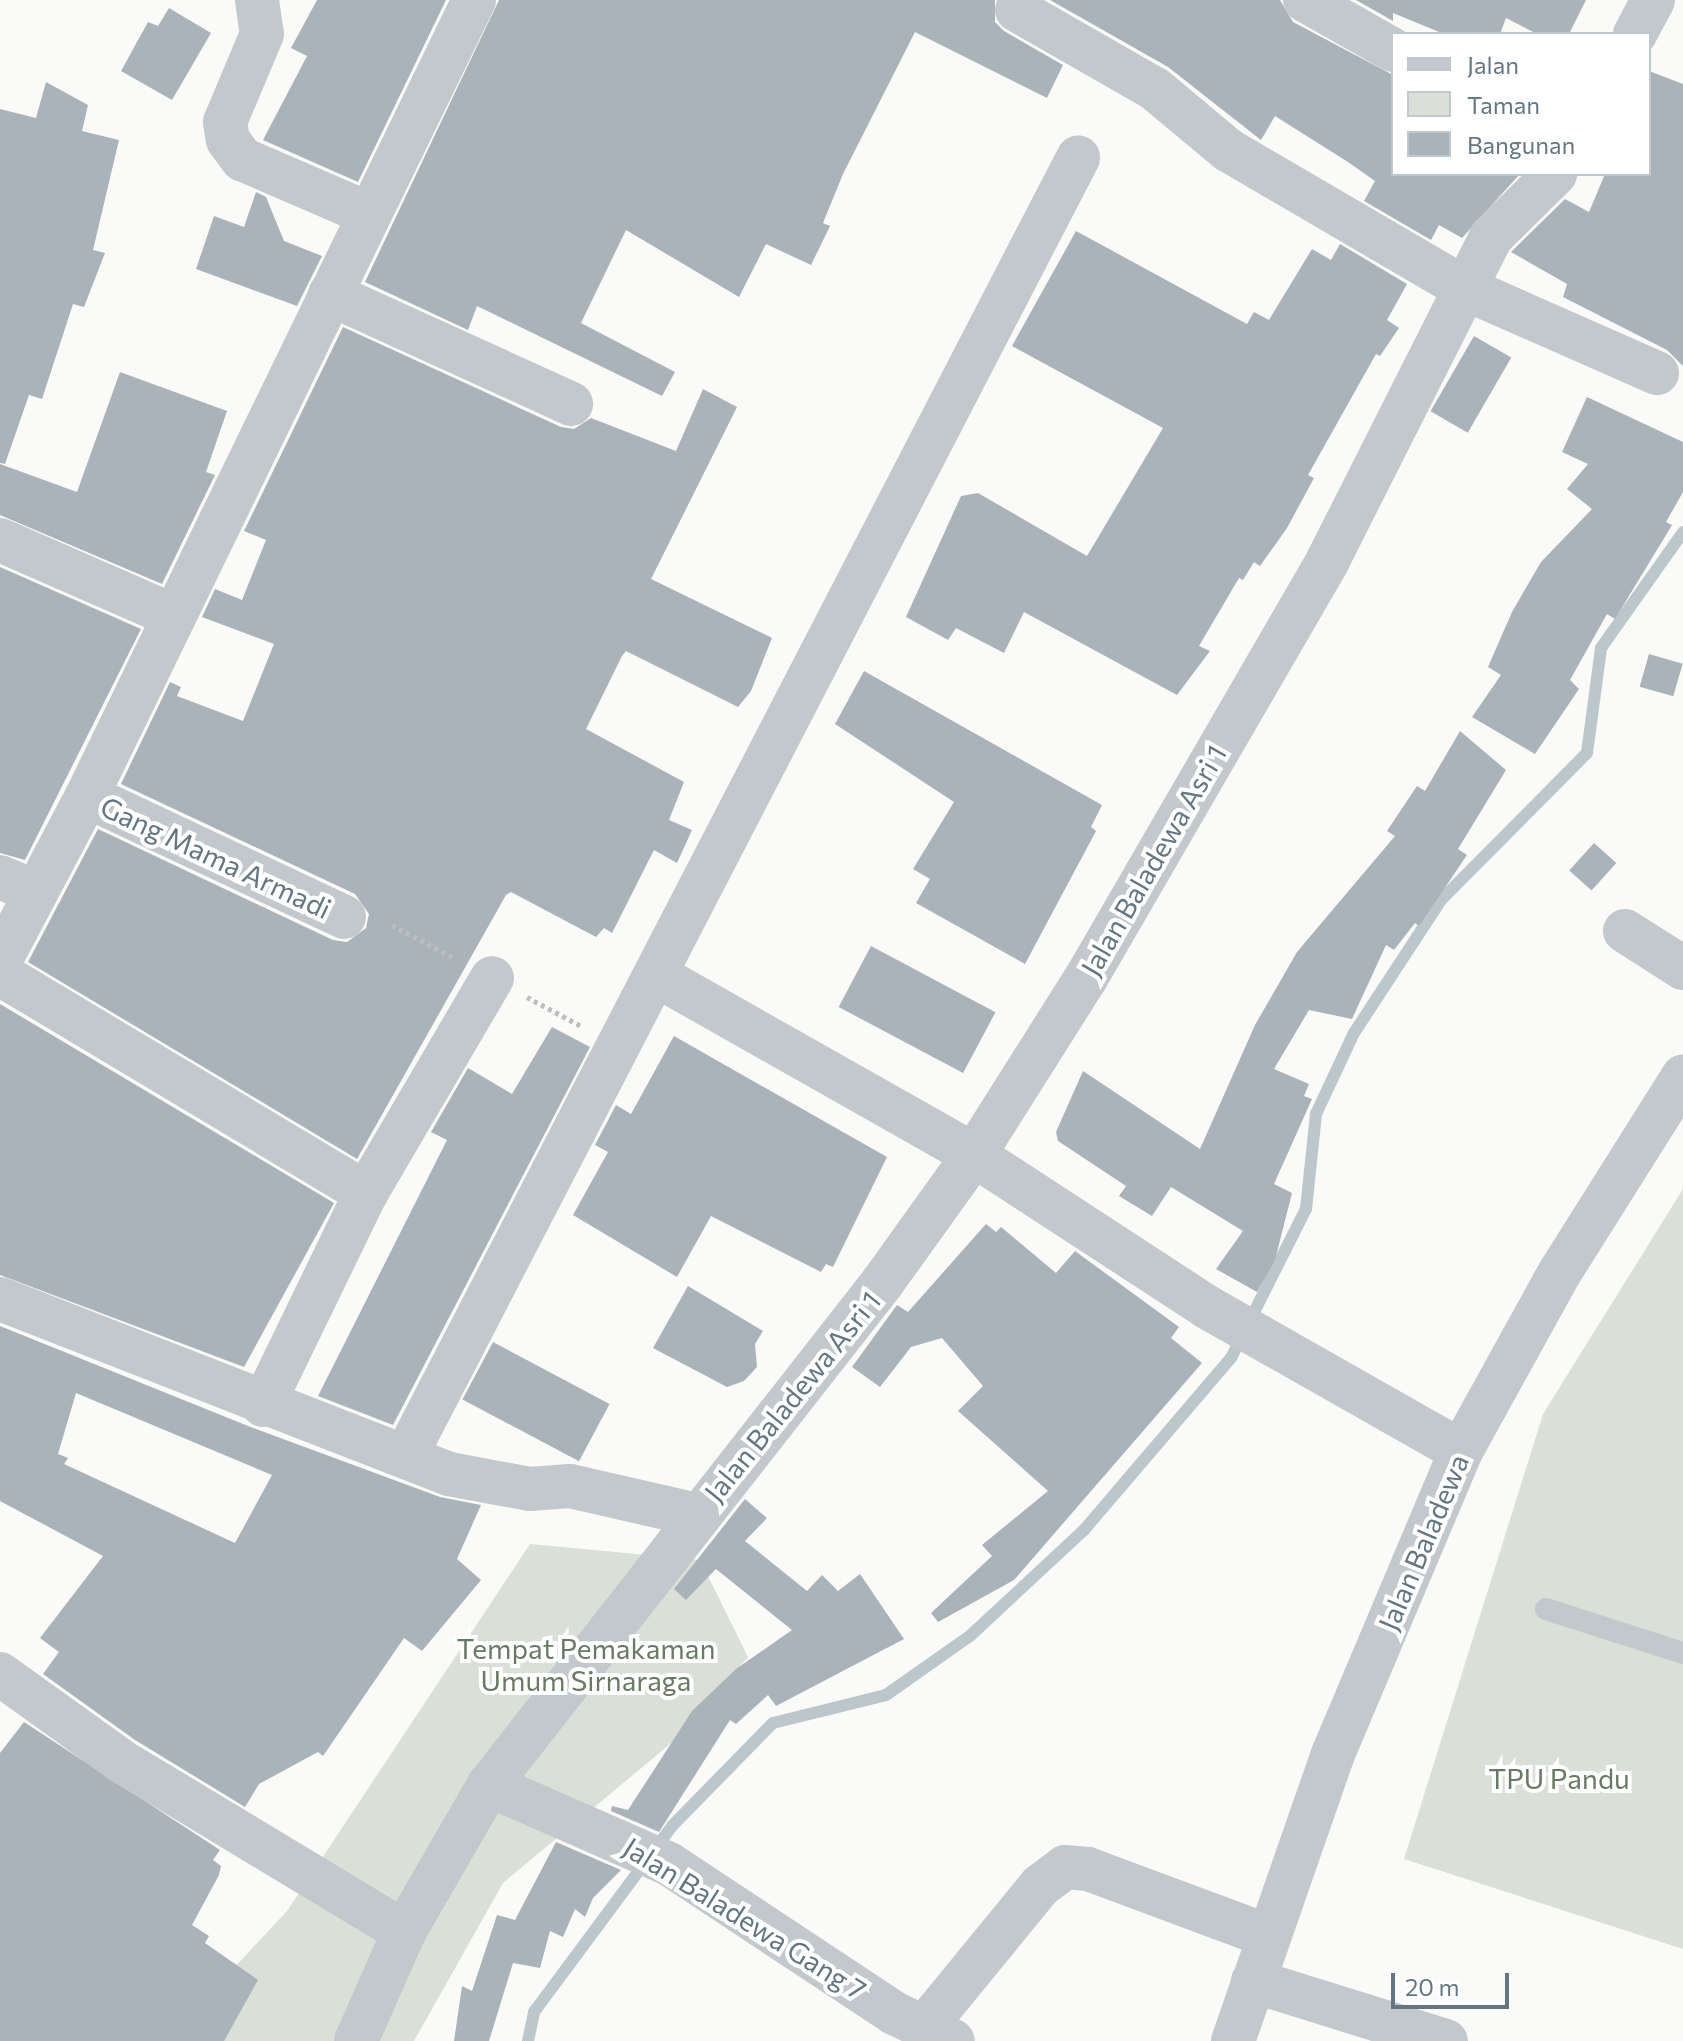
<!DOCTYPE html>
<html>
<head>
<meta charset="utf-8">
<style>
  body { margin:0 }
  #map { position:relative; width:1683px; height:2041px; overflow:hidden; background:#fafaf8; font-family:Commissioner,sans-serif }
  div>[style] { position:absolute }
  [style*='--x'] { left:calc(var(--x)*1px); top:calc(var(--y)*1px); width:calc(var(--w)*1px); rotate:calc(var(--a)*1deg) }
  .green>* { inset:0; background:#dadfd7 }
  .stream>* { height:12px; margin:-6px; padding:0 6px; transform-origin:6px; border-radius:6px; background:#bbc7cb }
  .building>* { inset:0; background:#aab3b9; transform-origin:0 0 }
  .path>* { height:5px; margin-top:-2.5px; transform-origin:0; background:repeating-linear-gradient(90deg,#bbbfc2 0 4px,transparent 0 8px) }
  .service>* { height:22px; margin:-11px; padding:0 11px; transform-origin:11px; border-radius:11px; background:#c3c8cc }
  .minor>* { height:44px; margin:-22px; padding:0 22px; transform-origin:22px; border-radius:22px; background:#c3c8cc }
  span { translate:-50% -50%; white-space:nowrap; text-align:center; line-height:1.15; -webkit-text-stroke:8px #fff; paint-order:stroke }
  .street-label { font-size:28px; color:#657683 }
  .park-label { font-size:28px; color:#687a64 }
  .legend { position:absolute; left:1391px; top:32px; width:260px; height:144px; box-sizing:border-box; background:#fff; border:2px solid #c1c8cd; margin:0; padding:10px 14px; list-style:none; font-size:24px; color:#657683 }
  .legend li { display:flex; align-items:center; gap:16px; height:40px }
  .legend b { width:40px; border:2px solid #c1c8cd }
  .scale { position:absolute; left:1391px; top:1973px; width:118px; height:36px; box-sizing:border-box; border:4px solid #657683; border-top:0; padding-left:10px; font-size:24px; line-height:28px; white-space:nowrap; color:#657683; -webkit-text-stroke:6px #fff; paint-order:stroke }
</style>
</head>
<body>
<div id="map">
  <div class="green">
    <i style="clip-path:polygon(1683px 1189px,1683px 1949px,1404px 1859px,1543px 1414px)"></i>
    <i style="clip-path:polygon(530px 1544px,700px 1560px,748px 1657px,669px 1745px,503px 1883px,414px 2041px,166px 2041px,287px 1911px)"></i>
  </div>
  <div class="stream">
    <i style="--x:528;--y:2041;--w:30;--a:-78"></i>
    <i style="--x:534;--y:2012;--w:232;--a:-53.4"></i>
    <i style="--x:672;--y:1826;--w:144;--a:-45.6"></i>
    <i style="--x:773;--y:1723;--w:116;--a:-13.9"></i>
    <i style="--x:886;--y:1695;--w:104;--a:-35.2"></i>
    <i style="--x:971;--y:1635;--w:154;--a:-42.9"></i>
    <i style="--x:1084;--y:1530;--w:226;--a:-49.5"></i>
    <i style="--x:1231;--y:1358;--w:167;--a:-63.3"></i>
    <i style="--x:1306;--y:1209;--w:96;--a:-84"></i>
    <i style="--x:1316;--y:1114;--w:89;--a:-64.9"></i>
    <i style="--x:1354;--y:1033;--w:159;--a:-56.8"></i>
    <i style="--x:1441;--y:900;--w:207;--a:-45.2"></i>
    <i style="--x:1587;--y:753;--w:106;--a:-82.4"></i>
    <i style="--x:1601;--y:648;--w:142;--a:-54.7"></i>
  </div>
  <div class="building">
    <i style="clip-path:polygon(317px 0,446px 0,358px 182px,263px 140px,307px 56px,291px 48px)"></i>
    <i style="clip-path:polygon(499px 0,995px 0,995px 22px,1004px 31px,1063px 65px,1047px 98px,915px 32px,843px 174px,823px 223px,830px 226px,811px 265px,766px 244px,739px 297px,626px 230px,581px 323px,675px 372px,662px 396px,477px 306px,468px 330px,365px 282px)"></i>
    <i style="clip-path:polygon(1050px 0,1280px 0,1293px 22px,1393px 75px,1393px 174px,1519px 175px,1462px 238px,1439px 225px,1431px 240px,1364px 201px,1375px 181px,1348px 162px,1275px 116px,1261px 140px,1168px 67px)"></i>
    <i style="clip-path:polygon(1356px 0,1586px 0,1569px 34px,1537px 34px,1506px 18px,1500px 34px,1444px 34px,1393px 13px,1393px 21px)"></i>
    <i style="clip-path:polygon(169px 8px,211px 33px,172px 100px,121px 71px,148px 22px,158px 26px)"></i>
    <i style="clip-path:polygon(1649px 71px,1683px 84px,1683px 366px,1667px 350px,1563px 297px,1567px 284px,1511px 252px,1565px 199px,1589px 212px,1605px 174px,1649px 174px)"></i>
    <i style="clip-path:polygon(46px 82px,88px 105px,82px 131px,119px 140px,93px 250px,105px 253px,84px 307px,73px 304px,42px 399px,29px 395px,5px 464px,0 463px,0 109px,36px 118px)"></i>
    <i style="clip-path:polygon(256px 192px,266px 197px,284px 241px,322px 256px,297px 306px,196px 269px,214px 216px,244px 227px)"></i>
    <i style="clip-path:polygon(1076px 231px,1247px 324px,1254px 312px,1269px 320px,1312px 249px,1331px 260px,1340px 244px,1407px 284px,1387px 320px,1399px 328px,1380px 356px,1376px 354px,1308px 475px,1314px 478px,1287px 528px,1260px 566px,1254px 562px,1243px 580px,1239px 578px,1199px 646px,1210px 651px,1177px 695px,1024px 612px,1004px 653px,956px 628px,948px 640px,906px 617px,961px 496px,978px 493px,1087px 556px,1163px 428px,1012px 346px)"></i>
    <i style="clip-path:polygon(343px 327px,561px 427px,574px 429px,591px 418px,676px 451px,703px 389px,737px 407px,651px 579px,772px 638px,751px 691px,738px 707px,626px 651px,622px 656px,586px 729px,684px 782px,669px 820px,692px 830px,677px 863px,654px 850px,612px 933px,604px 928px,596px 937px,511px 892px,506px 895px,357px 1159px,28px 962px,98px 829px,333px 940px,347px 942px,366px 928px,369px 914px,355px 894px,121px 784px,170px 682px,181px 687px,177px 696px,243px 721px,274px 644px,202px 617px,215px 589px,242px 600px,266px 540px,244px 531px)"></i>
    <i style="left:1474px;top:336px;width:43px;height:87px;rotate:30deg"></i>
    <i style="clip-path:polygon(120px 372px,227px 411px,206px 472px,215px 475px,162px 584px,0 515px,0 464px,77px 492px)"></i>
    <i style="clip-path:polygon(1587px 397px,1683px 442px,1683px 492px,1666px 522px,1672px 525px,1615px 619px,1607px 614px,1570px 680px,1579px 689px,1535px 754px,1472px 717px,1501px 675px,1488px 667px,1512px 612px,1541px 562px,1592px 509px,1567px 489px,1588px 464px,1562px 452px)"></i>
    <i style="clip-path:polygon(0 567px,141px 629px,25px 860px,0 853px)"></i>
    <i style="left:1649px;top:654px;width:35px;height:34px;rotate:16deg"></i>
    <i style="clip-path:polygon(864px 671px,1102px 805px,1091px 827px,1096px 831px,1025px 964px,916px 903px,930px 879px,913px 869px,954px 802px,835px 724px)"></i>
    <i style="clip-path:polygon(1460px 731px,1506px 770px,1458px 849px,1467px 855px,1419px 926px,1415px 923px,1394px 950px,1386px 945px,1352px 1019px,1309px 1010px,1274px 1069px,1309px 1084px,1304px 1096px,1312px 1099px,1274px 1184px,1292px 1193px,1275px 1260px,1257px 1292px,1216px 1269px,1243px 1231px,1171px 1187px,1152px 1216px,1119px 1196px,1126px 1186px,1058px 1141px,1056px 1132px,1083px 1071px,1200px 1149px,1255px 1025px,1297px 952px,1395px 836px,1387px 831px,1417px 786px,1425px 791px)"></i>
    <i style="left:1594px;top:843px;width:30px;height:37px;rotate:42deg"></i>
    <i style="left:871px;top:946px;width:141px;height:69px;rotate:28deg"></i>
    <i style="clip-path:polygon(0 1004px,334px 1203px,244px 1367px,0 1275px)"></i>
    <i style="clip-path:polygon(552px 1027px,590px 1047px,393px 1425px,318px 1396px,447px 1140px,431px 1132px,468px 1068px,512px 1094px)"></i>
    <i style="clip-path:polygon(674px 1036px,887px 1157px,833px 1267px,826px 1264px,821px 1272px,711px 1216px,677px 1277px,573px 1215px,608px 1152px,595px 1145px,616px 1105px,631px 1114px)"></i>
    <i style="clip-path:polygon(986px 1224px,996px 1232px,1001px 1227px,1056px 1273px,1075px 1251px,1179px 1327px,1171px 1338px,1202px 1363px,1014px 1580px,938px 1622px,931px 1613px,992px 1556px,982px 1545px,1048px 1491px,958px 1411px,983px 1386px,942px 1338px,911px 1347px,880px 1387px,852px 1367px,897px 1305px,908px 1312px)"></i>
    <i style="clip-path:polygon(688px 1286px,763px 1331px,755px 1344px,757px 1367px,744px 1381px,727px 1387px,653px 1348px)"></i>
    <i style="clip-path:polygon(evenodd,0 1326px,253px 1428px,440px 1497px,481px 1505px,457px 1559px,481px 1580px,422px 1651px,404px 1638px,323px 1756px,318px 1752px,259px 1784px,245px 1807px,135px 1740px,43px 1674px,59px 1652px,40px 1638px,103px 1556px,0 1501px,0 1326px,76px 1393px,272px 1475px,235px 1543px,64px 1464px,68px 1458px,58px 1454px,76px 1393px)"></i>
    <i style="left:493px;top:1342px;width:132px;height:65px;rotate:28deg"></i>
    <i style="clip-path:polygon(745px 1499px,767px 1518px,745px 1541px,807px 1591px,822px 1575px,838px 1591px,860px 1574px,904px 1639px,776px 1706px,768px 1695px,736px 1724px,730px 1720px,659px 1832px,611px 1811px,612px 1806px,628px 1810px,692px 1711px,736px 1669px,792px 1630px,716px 1569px,686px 1600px,674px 1589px)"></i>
    <i style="clip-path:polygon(24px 1722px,220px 1850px,213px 1860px,221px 1866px,219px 1875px,192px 1925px,209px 1936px,205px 1943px,258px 1980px,224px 2041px,0 2041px,0 1753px)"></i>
    <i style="clip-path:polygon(556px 1842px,621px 1870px,593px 1898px,585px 1917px,575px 1909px,563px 1937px,550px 1931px,540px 1968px,513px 1963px,489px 2041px,454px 2041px,462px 1986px,472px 1991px,497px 1915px,515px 1920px)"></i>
  </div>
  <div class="path">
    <i style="--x:392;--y:925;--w:70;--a:28"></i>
    <i style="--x:527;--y:997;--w:61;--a:28.2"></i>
  </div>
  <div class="service">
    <i style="--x:1546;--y:1609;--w:144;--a:17.8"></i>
  </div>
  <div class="minor">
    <i style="--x:257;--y:0;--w:34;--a:82"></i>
    <i style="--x:262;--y:34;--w:95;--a:112.8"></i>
    <i style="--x:225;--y:122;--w:18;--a:81"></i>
    <i style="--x:228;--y:140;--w:24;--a:54"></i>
    <i style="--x:242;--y:159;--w:138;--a:23.4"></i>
    <i style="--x:1305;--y:0;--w:101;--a:29.6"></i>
    <i style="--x:1017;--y:10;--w:159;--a:29.8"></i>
    <i style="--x:1155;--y:89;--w:95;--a:39.9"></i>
    <i style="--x:1228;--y:150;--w:273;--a:30.3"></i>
    <i style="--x:1464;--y:288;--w:211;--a:23.8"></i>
    <i style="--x:1635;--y:34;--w:38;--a:-62"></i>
    <i style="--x:330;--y:294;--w:265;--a:24.5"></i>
    <i style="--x:0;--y:540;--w:190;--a:23.6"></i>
    <i style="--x:87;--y:796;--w:284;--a:25.2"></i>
    <i style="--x:0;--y:877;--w:39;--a:23"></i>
    <i style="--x:1625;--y:931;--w:69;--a:32.5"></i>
    <i style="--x:0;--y:961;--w:187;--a:-62.2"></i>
    <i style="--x:87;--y:796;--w:885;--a:-64.07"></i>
    <i style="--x:0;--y:974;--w:427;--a:30.9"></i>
    <i style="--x:656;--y:975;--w:365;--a:29.5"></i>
    <i style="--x:974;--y:1155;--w:278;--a:33.1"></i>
    <i style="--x:1207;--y:1307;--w:292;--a:29.6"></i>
    <i style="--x:0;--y:1299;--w:482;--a:21.3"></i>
    <i style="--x:449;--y:1474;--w:82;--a:10.5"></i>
    <i style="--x:530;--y:1489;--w:40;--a:-4.3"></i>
    <i style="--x:570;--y:1486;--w:130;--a:12.9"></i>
    <i style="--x:263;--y:1405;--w:236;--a:-64.1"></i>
    <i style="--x:366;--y:1193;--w:249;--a:-59.6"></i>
    <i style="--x:415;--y:1438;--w:1442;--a:-62.62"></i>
    <i style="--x:0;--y:1674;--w:149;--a:35.7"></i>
    <i style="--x:121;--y:1761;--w:331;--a:31.1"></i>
    <i style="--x:489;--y:1785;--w:197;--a:23.7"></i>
    <i style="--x:669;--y:1864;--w:270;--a:33.5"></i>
    <i style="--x:894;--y:2013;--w:65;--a:25.4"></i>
    <i style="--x:1253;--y:1981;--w:202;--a:17.3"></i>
    <i style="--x:923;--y:2029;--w:185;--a:-50.7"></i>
    <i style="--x:1040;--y:1886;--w:31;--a:-37"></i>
    <i style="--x:1065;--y:1867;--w:23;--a:5"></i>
    <i style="--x:1088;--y:1869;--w:192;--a:20.4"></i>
    <i style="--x:356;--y:2041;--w:119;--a:-66.2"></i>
    <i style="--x:404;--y:1932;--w:170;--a:-60"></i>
    <i style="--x:489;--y:1785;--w:638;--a:-51.94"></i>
    <i style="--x:882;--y:1283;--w:158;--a:-54.3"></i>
    <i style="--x:974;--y:1155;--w:209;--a:-57.7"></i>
    <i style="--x:1086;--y:978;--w:483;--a:-59.9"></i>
    <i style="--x:1328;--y:560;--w:362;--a:-63.2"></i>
    <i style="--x:1491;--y:237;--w:90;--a:-44.5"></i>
    <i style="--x:1233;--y:2041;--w:304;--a:-70.8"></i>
    <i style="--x:1333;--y:1754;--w:329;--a:-67.1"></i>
    <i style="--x:1461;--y:1451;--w:205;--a:-61.1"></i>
    <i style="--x:1560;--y:1272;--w:231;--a:-57.8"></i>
  </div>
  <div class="street-label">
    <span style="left:216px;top:857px;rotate:25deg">Gang Mama Armadi</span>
    <span style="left:1153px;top:860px;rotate:-60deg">Jalan Baladewa Asri 1</span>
    <span style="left:792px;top:1396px;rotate:-51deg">Jalan Baladewa Asri 1</span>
    <span style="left:1423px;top:1542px;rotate:-67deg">Jalan Baladewa</span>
    <span style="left:745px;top:1918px;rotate:32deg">Jalan Baladewa Gang 7</span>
  </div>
  <div class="park-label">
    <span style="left:586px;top:1664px">Tempat Pemakaman<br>Umum Sirnaraga</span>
    <span style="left:1559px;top:1778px">TPU Pandu</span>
  </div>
  <ul class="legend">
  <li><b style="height:10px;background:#c3c8cc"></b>Jalan</li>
  <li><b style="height:22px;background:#dadfd7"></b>Taman</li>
  <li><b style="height:22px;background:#aab3b9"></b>Bangunan</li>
  </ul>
  <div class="scale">20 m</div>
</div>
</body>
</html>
